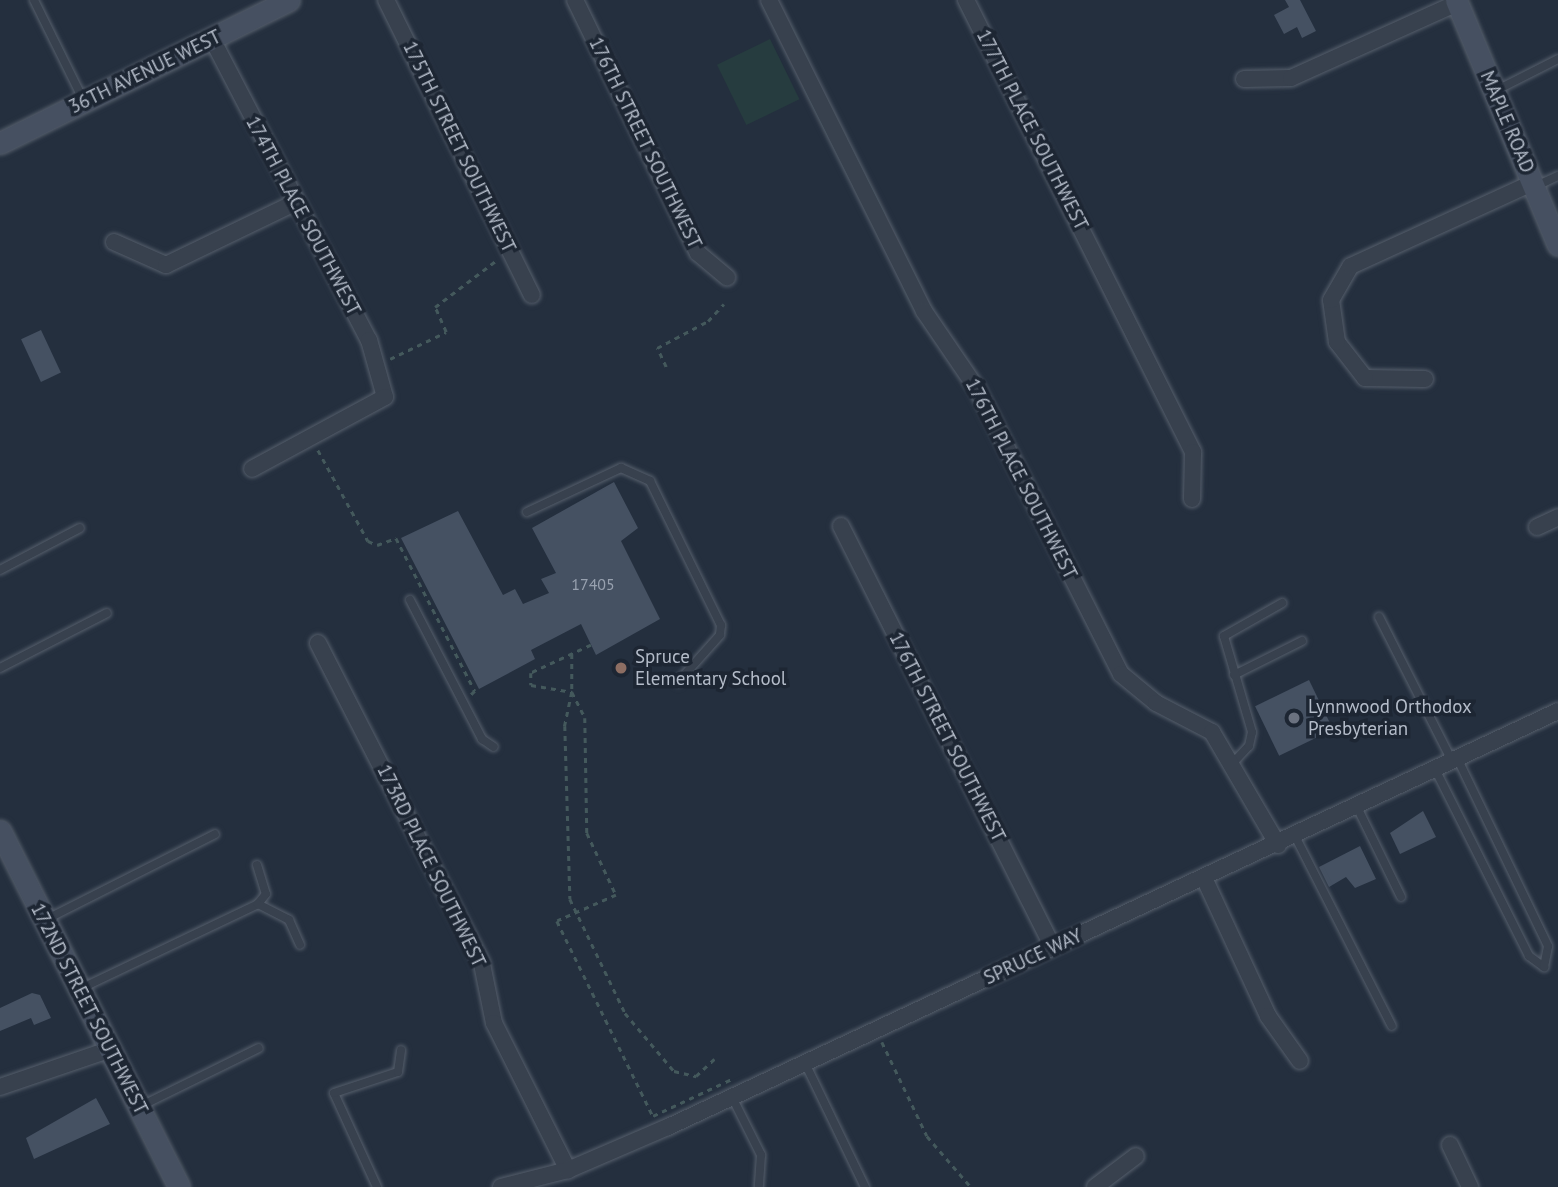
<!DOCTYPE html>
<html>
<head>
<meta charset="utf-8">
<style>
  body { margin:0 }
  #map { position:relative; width:1558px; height:1187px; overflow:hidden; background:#242f3e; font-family:"PT Sans",sans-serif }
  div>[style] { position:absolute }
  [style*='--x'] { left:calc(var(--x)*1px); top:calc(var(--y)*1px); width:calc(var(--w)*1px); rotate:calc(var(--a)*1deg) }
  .green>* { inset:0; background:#263c3f; transform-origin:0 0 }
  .building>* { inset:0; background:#455162; transform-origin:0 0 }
  .path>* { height:2.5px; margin-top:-1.25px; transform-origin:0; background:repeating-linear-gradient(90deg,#44595c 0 5px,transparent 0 10px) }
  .roads { filter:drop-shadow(0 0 2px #565f6c) drop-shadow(0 0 2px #565f6c) }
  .lane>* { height:8px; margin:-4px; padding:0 4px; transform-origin:4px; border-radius:4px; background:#38414e }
  .street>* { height:16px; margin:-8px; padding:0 8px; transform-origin:8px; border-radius:8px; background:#38414e }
  .secondary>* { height:21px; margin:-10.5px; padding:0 10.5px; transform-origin:10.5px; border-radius:10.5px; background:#465061 }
  .dots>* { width:19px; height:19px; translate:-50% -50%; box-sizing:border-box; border:4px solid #1d2633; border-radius:50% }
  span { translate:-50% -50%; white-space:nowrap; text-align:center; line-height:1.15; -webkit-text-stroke:7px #1d2633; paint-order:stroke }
  .number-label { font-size:16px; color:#98a1af }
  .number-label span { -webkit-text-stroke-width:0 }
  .street-label { font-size:19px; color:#b4bcc9 }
  .poi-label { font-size:19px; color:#b4bcc9 }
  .left { translate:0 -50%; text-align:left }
</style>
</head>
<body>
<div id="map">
  <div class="green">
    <i style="left:770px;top:39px;width:67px;height:59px;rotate:64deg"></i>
  </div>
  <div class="building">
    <i style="clip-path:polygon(1285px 0,1300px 0,1316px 31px,1302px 38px,1297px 27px,1284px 34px,1274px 15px,1289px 7px)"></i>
    <i style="left:41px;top:330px;width:47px;height:22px;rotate:65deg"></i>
    <i style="clip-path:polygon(614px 482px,638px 528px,621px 541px,660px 619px,596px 655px,581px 624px,531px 650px,535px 659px,479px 689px,401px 538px,458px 511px,503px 595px,515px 589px,523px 604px,549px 593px,541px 579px,556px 573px,532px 528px)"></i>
    <i style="left:1309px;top:680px;width:55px;height:60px;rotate:64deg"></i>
    <i style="clip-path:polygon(1423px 811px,1436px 837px,1400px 854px,1390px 833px)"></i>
    <i style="clip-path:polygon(1360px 846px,1376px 879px,1355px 888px,1346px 877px,1329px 887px,1319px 867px)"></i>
    <i style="clip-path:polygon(32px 993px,40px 995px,51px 1018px,34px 1025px,31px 1018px,0 1031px,0 1008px)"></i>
    <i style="clip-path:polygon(96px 1098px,110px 1124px,34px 1159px,26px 1138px)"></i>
  </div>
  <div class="path">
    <i style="--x:390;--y:359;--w:62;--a:-25.7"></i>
    <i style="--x:446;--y:332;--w:27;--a:-114"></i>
    <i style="--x:435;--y:307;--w:78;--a:-37.2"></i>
    <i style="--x:666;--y:367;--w:21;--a:-115"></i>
    <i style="--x:657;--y:348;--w:58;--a:-27.9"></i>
    <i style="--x:708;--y:321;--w:23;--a:-47"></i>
    <i style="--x:318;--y:450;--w:104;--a:61.2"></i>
    <i style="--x:368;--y:541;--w:10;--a:24"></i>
    <i style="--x:377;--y:545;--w:20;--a:-20"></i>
    <i style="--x:396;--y:538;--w:172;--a:62.7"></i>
    <i style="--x:475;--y:691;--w:6;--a:135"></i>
    <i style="--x:591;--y:645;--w:66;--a:155"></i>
    <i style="--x:531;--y:673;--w:12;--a:90"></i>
    <i style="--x:531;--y:685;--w:42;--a:9.7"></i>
    <i style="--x:572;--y:692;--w:35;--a:102"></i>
    <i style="--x:565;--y:726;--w:173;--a:88.3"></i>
    <i style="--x:570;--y:899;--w:127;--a:64.2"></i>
    <i style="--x:625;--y:1013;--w:76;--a:49.8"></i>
    <i style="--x:674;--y:1071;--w:23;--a:13"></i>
    <i style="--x:696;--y:1076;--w:25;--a:-43"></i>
    <i style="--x:572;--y:654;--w:38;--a:90"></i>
    <i style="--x:572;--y:692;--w:29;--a:63"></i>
    <i style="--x:585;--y:718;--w:115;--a:89"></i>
    <i style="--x:587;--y:833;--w:68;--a:64.9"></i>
    <i style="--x:616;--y:895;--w:64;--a:156.2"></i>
    <i style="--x:557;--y:921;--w:217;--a:63.8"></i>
    <i style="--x:653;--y:1116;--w:89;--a:-25.1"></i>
    <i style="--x:882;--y:1042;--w:104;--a:64.4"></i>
    <i style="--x:927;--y:1136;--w:67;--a:49.2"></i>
  </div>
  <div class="roads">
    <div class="lane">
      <i style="--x:34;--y:0;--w:110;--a:63.7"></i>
      <i style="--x:1497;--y:90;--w:68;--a:-26.9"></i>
      <i style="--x:1534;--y:187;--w:26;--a:-25"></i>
      <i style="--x:527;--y:512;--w:104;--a:-25.1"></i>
      <i style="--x:621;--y:468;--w:32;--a:24"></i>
      <i style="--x:650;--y:481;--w:161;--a:63.8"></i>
      <i style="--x:721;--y:625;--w:10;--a:96"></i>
      <i style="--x:720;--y:635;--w:63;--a:131.8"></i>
      <i style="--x:0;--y:570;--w:90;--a:-27.7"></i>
      <i style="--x:410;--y:600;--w:157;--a:62.6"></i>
      <i style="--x:482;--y:739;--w:14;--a:34"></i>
      <i style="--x:1379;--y:617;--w:161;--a:63.1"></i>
      <i style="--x:0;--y:668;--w:120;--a:-27.2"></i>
      <i style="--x:1234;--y:675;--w:76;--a:-26.6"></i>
      <i style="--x:1231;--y:765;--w:26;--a:-47"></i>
      <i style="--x:1249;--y:746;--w:14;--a:-78"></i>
      <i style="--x:1252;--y:732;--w:100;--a:-106.3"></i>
      <i style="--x:1224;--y:636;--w:67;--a:-29.6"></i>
      <i style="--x:1436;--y:771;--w:207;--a:63.3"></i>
      <i style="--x:1529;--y:956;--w:19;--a:36"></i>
      <i style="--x:1544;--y:967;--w:21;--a:-79"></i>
      <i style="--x:1548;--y:946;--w:207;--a:-115.8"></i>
      <i style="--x:1357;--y:807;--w:100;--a:63.9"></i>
      <i style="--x:1295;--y:836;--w:213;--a:63"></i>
      <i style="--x:257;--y:865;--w:30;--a:73"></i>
      <i style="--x:266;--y:894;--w:13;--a:129"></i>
      <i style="--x:47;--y:919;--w:188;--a:-26.8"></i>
      <i style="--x:82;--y:988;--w:195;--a:-25.5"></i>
      <i style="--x:258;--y:904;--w:35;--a:27"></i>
      <i style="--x:289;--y:920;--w:27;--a:66"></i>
      <i style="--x:805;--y:1063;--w:138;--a:64.2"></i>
      <i style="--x:732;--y:1097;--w:65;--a:63.4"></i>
      <i style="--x:761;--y:1155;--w:32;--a:94"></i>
      <i style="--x:141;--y:1106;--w:131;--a:-26.2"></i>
      <i style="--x:377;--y:1187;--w:103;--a:-114.6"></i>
      <i style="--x:334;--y:1093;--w:67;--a:-18.2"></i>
      <i style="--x:398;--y:1072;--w:22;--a:-82"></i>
    </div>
    <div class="street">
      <i style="--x:386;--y:0;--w:329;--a:63.7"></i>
      <i style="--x:575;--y:0;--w:281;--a:64.1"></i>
      <i style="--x:698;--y:253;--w:38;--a:40"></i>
      <i style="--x:769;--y:0;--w:347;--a:63.5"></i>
      <i style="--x:924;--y:311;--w:94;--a:55.8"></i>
      <i style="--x:977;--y:389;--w:319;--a:63.2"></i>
      <i style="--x:1121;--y:674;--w:45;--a:39.6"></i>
      <i style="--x:1156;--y:703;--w:63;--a:27.4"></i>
      <i style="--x:1212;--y:732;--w:131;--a:59.7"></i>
      <i style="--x:966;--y:0;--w:506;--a:63.33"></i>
      <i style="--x:1193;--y:452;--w:47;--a:91.2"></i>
      <i style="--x:212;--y:39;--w:339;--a:62.5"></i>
      <i style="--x:369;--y:340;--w:59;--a:74.3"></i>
      <i style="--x:385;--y:397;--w:151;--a:151.6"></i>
      <i style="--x:1244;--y:79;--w:47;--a:-1.2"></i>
      <i style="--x:1291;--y:78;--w:182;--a:-24.3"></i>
      <i style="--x:114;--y:242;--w:57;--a:23.9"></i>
      <i style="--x:166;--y:265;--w:142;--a:-25.8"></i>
      <i style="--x:1425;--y:379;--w:60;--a:-179"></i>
      <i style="--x:1365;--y:378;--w:46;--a:-127.9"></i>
      <i style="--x:1337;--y:342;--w:42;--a:-98.1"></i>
      <i style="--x:1331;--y:300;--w:39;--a:-60"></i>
      <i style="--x:1351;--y:266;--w:199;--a:-24.6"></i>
      <i style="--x:841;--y:526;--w:471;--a:63.3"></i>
      <i style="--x:1537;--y:527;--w:23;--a:-25"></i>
      <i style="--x:318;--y:643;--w:360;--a:62.9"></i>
      <i style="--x:482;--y:964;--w:60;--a:78.5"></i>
      <i style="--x:494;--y:1023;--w:165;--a:63.3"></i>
      <i style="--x:1205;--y:880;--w:150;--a:65.1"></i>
      <i style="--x:1268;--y:1016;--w:55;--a:54.6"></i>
      <i style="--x:0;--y:1087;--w:114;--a:-18.9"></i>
      <i style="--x:1450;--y:1145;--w:47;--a:64.5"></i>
      <i style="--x:501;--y:1187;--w:69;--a:-14.2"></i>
      <i style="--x:568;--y:1170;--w:109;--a:-23.3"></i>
      <i style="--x:668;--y:1127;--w:982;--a:-25.05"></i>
      <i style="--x:1095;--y:1187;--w:51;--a:-37.1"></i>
    </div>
    <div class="secondary">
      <i style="--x:1456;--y:0;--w:265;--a:67.4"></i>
      <i style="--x:0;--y:143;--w:322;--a:-26.3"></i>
      <i style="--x:0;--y:831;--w:398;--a:63.3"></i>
    </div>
  </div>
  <div class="dots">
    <i style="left:621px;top:668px;background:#8d6e63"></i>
    <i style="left:1294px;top:718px;background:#6b7280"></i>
  </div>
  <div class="number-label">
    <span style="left:593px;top:584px">17405</span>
  </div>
  <div class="street-label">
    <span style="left:145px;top:72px;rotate:-26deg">36TH AVENUE WEST</span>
    <span style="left:1507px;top:122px;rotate:67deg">MAPLE ROAD</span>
    <span style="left:1032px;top:130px;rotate:63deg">177TH PLACE SOUTHWEST</span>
    <span style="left:645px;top:143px;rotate:64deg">176TH STREET SOUTHWEST</span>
    <span style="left:459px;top:147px;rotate:64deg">175TH STREET SOUTHWEST</span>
    <span style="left:303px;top:216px;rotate:62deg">174TH PLACE SOUTHWEST</span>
    <span style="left:1021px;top:479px;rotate:63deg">176TH PLACE SOUTHWEST</span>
    <span style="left:947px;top:737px;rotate:63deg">176TH STREET SOUTHWEST</span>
    <span style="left:431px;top:866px;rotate:64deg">173RD PLACE SOUTHWEST</span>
    <span style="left:1033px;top:957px;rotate:-25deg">SPRUCE WAY</span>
    <span style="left:89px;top:1009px;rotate:63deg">172ND STREET SOUTHWEST</span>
  </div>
  <div class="poi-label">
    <span class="left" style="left:635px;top:668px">Spruce<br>Elementary School</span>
    <span class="left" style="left:1308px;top:718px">Lynnwood Orthodox<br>Presbyterian</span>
  </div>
</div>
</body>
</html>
